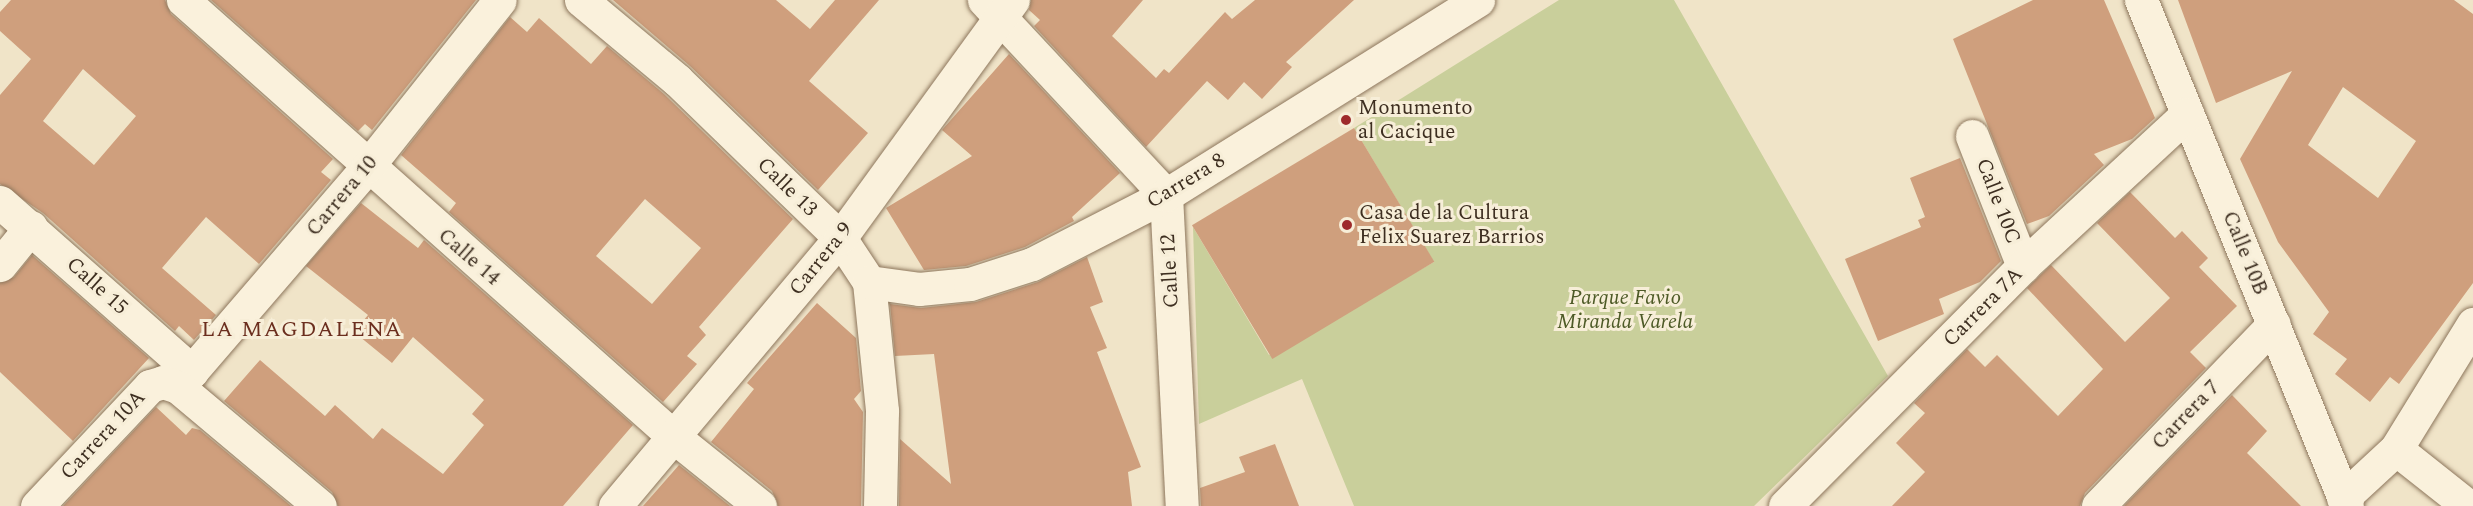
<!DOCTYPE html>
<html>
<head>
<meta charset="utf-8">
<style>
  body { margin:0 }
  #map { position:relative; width:2473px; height:506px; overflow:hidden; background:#f0e4c8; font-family:Spectral,serif }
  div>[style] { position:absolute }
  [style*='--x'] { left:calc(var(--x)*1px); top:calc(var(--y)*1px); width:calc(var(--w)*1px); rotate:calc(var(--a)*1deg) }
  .green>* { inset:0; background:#c9cf9b }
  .building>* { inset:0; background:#cf9f7d; transform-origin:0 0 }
  .roads { filter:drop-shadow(0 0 2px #8d765c) drop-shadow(0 0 2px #8d765c) }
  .minor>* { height:33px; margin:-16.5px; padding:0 16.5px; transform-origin:16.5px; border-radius:16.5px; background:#faf1dc }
  .dots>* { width:16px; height:16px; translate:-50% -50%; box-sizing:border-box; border:3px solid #f7eed8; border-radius:50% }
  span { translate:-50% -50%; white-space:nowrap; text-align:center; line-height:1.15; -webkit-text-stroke:6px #f7eed8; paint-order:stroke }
  .poi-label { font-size:21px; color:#3d2e20 }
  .left { translate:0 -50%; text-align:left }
  .street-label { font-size:21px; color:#3d2e20 }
  .park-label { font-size:21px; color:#4d5a26; font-style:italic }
  .neighbourhood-label { font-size:22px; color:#6b2e1e; letter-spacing:1.5px }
</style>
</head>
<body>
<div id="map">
  <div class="green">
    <i style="clip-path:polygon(1559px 0,1674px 0,1888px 376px,1754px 506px,1354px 506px,1302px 379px,1199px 424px,1193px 227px,1269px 355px,1434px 262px,1354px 128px)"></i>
  </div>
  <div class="building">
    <i style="clip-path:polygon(evenodd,11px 0,165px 0,171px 14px,333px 159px,321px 172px,331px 180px,259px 264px,206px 217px,162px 268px,216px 315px,194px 340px,179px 326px,175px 331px,43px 213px,0 184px,0 95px,31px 59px,0 31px,0 12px,11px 0,83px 69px,136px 116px,94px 165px,43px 121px,83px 69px)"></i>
    <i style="clip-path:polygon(211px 0,476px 0,372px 130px,365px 124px,358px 131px)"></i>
    <i style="clip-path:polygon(613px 0,776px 0,810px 29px,835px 0,879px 0,809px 81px,868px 133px,818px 190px,690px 66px)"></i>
    <i style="clip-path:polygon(1031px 0,1143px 0,1112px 36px,1156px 78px,1164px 69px,1169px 73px,1225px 12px,1232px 19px,1255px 0,1354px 0,1286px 62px,1292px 67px,1262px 99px,1244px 82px,1228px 100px,1207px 81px,1146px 147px,1034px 26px,1040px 20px,1029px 10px)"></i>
    <i style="clip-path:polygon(2033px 0,2104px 0,2155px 118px,2132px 139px,2094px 154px,2104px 165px,2049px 216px,2027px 224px,1953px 39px)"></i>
    <i style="clip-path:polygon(evenodd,2178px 0,2454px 0,2473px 14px,2473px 283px,2399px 384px,2390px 377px,2370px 402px,2335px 374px,2347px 359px,2313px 334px,2329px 312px,2278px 242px,2240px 159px,2292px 71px,2216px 103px,2178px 0,2343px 87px,2416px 141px,2378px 198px,2308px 145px,2343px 87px)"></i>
    <i style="clip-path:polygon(evenodd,510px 17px,527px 32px,539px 18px,591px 64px,607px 46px,664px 94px,793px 219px,699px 327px,706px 335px,687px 356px,697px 364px,663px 402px,449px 212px,456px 203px,401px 155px,510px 17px,645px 199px,701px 248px,652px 304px,596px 256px,645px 199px)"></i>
    <i style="clip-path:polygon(1009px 54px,1120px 173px,1072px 217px,1074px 221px,1025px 247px,966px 266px,924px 270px,886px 208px,972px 156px,942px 130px)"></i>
    <i style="left:1354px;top:128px;width:156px;height:189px;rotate:59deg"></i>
    <i style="clip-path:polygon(1960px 158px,2001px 261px,1980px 282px,1939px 299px,1944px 314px,1878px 341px,1845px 259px,1921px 227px,1918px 220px,1925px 217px,1910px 178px)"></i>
    <i style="clip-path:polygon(2130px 192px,2175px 238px,2182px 231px,2208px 258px,2199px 267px,2237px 306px,2190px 352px,2206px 368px,2085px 493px,2080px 506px,1892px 506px,1925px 472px,1896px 443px,1925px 413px,1914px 403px,1967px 349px,1985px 367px,1997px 355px,2058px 416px,2103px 369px,2027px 288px,2051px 265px,2125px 342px,2170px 298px,2097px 223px)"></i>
    <i style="clip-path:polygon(361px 203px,418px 248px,424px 240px,633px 425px,563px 506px,338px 506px,332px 492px,224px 401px,260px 360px,325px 416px,335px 405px,373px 439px,382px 428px,443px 474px,484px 425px,472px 414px,484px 400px,413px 337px,392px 363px,354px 332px,368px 315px,306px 266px)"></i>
    <i style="clip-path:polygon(32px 255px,149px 358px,73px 441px,0 372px,0 283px,14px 277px)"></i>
    <i style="clip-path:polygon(1087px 257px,1103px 302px,1090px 307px,1107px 348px,1097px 352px,1141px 467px,1128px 472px,1132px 506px,899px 506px,900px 439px,951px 484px,934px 354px,895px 356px,890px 304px,921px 308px,976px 302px,1038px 282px)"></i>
    <i style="clip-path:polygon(817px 303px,856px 338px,861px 391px,854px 399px,863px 412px,861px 506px,778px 506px,772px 491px,711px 442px,754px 389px,747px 383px)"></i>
    <i style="clip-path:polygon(2232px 395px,2267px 431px,2247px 453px,2301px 506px,2124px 506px)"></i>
    <i style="clip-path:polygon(156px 407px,186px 435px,192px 428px,200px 430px,291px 506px,63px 506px)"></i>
    <i style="clip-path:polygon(1275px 444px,1299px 506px,1201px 506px,1200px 488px,1245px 472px,1239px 457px)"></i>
    <i style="clip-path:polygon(679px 465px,730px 506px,643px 506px)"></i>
  </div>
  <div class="roads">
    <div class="minor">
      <i style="--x:183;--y:0;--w:657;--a:41.67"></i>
      <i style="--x:674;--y:437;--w:110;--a:38.7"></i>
      <i style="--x:581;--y:0;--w:125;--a:39.8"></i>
      <i style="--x:677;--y:80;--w:227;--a:44.1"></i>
      <i style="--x:840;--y:238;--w:53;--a:56.6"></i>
      <i style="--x:869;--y:282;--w:130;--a:84.2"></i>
      <i style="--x:882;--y:411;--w:95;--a:91.2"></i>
      <i style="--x:984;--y:0;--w:267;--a:47"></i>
      <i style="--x:1166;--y:195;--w:311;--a:87.1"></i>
      <i style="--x:2141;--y:0;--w:546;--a:67.85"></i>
      <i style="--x:1972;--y:136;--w:140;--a:68.6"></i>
      <i style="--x:0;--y:202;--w:256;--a:41.4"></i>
      <i style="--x:0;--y:265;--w:49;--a:-50.8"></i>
      <i style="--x:869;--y:282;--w:50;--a:8"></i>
      <i style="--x:919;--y:289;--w:51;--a:-5.6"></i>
      <i style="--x:970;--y:284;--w:65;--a:-17.9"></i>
      <i style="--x:1032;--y:264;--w:151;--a:-27.2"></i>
      <i style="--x:1166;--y:195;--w:368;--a:-32"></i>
      <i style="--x:178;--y:387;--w:290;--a:-49.3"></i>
      <i style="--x:367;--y:167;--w:213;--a:-51.5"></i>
      <i style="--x:2396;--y:449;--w:92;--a:38.4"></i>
      <i style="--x:2343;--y:498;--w:72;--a:-42.8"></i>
      <i style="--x:2396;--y:449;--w:147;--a:-58.4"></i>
      <i style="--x:37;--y:506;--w:165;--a:-46.7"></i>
      <i style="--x:150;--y:386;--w:14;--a:-17"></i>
      <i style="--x:163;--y:382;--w:16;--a:18"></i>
      <i style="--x:178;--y:387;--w:185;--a:40"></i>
      <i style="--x:615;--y:506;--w:350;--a:-50"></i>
      <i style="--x:840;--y:238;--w:294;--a:-54"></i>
      <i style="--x:1785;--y:506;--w:338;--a:-45.2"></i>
      <i style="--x:2023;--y:266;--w:224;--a:-42.8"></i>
      <i style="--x:2098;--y:506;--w:253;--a:-46"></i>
    </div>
  </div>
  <div class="dots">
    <i style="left:1346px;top:120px;background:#9e2a2b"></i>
    <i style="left:1347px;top:225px;background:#9e2a2b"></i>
  </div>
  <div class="poi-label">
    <span class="left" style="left:1358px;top:120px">Monumento<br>al Cacique</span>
    <span class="left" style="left:1359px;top:225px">Casa de la Cultura<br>Felix Suarez Barrios</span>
  </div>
  <div class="street-label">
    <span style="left:1186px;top:181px;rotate:-31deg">Carrera 8</span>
    <span style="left:787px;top:187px;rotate:44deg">Calle 13</span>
    <span style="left:342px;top:196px;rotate:-50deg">Carrera 10</span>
    <span style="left:1998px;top:201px;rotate:69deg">Calle 10C</span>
    <span style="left:2245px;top:253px;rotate:68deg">Calle 10B</span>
    <span style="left:469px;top:257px;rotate:41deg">Calle 14</span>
    <span style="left:821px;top:259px;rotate:-51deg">Carrera 9</span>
    <span style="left:1170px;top:271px;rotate:-93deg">Calle 12</span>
    <span style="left:97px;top:286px;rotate:42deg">Calle 15</span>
    <span style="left:1983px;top:307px;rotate:-45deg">Carrera 7A</span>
    <span style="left:2186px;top:415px;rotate:-46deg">Carrera 7</span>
    <span style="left:103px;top:435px;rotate:-47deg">Carrera 10A</span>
  </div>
  <div class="park-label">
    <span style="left:1625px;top:310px">Parque Favio<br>Miranda Varela</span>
  </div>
  <div class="neighbourhood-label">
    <span style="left:302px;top:330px">LA MAGDALENA</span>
  </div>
</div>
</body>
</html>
